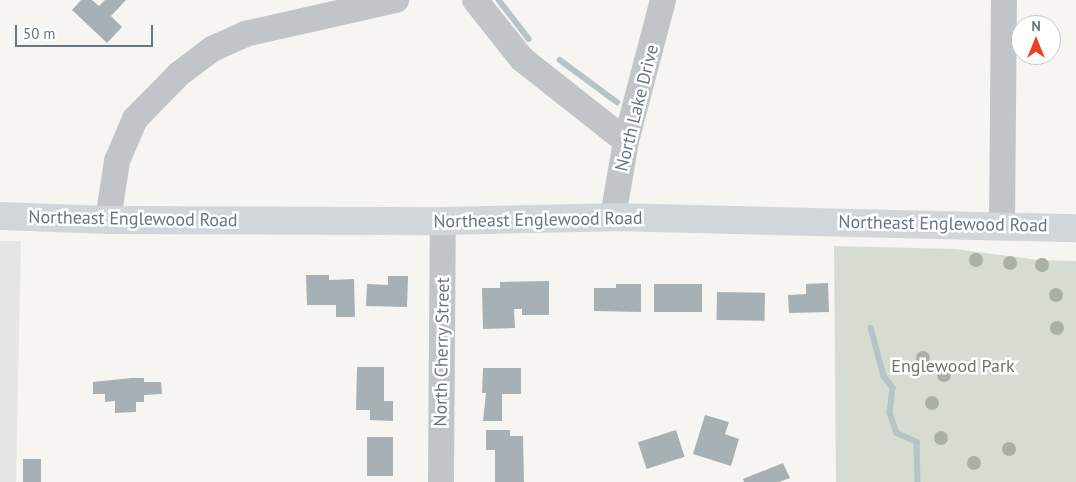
<!DOCTYPE html>
<html>
<head>
<meta charset="utf-8">
<style>
  body { margin:0 }
  #map { position:relative; width:1076px; height:482px; overflow:hidden; background:#f6f5f2; font-family:"PT Sans",sans-serif }
  div>[style] { position:absolute }
  [style*='--x'] { left:calc(var(--x)*1px); top:calc(var(--y)*1px); width:calc(var(--w)*1px); rotate:calc(var(--a)*1deg) }
  .built>* { inset:0; background:#e6e7e5 }
  .green>* { inset:0; background:#d7dcd3 }
  .stream>* { height:5.5px; margin:-2.75px; padding:0 2.75px; transform-origin:2.75px; border-radius:2.75px; background:#b6c4c7 }
  .building>* { inset:0; background:#a7b0b5; transform-origin:0 0 }
  .minor>* { height:26px; margin:-13px; padding:0 13px; transform-origin:13px; border-radius:13px; background:#c1c5c8 }
  .major>* { height:28px; margin:-14px; padding:0 14px; transform-origin:14px; border-radius:14px; background:#d1d6da }
  .trees>* { width:14px; height:14px; margin:-7px; border-radius:50%; background:#a8b1a3 }
  span { translate:-50% -50%; white-space:nowrap; text-align:center; line-height:1.15; -webkit-text-stroke:5px #fff; paint-order:stroke }
  .street-label { font-size:18px; color:#647783 }
  .park-label { font-size:18px; color:#697a63 }
  .north { position:absolute; left:1011px; top:15px; width:50px; height:50px; box-sizing:border-box; background:#fff; border:1px solid #c1c9cd; border-radius:50%; rotate:0deg; font-size:14px; font-weight:700; line-height:20px; text-align:center; color:#647783 }
  .north::after { content:''; display:block; margin:auto; width:18px; height:22px; background:#e74520; clip-path:polygon(50% 0,100% 100%,50% 72%,0 100%) }
  .scale { position:absolute; left:15px; top:25px; width:138px; height:22px; box-sizing:border-box; border:2px solid #647783; border-top:0; padding-left:6px; font-size:15px; line-height:18px; white-space:nowrap; color:#647783; -webkit-text-stroke:4px #fff; paint-order:stroke }
</style>
</head>
<body>
<div id="map">
  <div class="built">
    <i style="clip-path:polygon(0 241px,21px 241px,16px 482px,0 482px)"></i>
  </div>
  <div class="green">
    <i style="clip-path:polygon(834px 246px,955px 249px,1039px 260px,1076px 261px,1076px 482px,836px 482px)"></i>
  </div>
  <div class="stream">
    <i style="--x:499;--y:0;--w:49;--a:52.4"></i>
    <i style="--x:560;--y:60;--w:71;--a:36.4"></i>
    <i style="--x:871;--y:328;--w:50;--a:74.8"></i>
    <i style="--x:884;--y:376;--w:15;--a:53"></i>
    <i style="--x:893;--y:388;--w:25;--a:97"></i>
    <i style="--x:890;--y:413;--w:21;--a:71"></i>
    <i style="--x:897;--y:433;--w:22;--a:24"></i>
    <i style="--x:917;--y:442;--w:40;--a:88.6"></i>
  </div>
  <div class="building">
    <i style="clip-path:polygon(81px 0,92px 0,99px 6px,105px 0,126px 0,111px 16px,122px 27px,107px 43px,72px 10px)"></i>
    <i style="clip-path:polygon(306px 275px,329px 275px,329px 280px,354px 279px,355px 317px,336px 317px,336px 305px,307px 305px)"></i>
    <i style="clip-path:polygon(388px 276px,408px 276px,407px 307px,366px 306px,367px 284px,388px 285px)"></i>
    <i style="clip-path:polygon(549px 281px,549px 315px,522px 315px,522px 309px,514px 309px,515px 328px,483px 329px,482px 288px,500px 288px,500px 282px)"></i>
    <i style="clip-path:polygon(828px 283px,829px 312px,789px 313px,788px 295px,806px 294px,806px 284px)"></i>
    <i style="clip-path:polygon(616px 284px,641px 284px,641px 312px,594px 311px,594px 288px,616px 288px)"></i>
    <i style="left:702px;top:284px;width:28px;height:48px;rotate:90deg"></i>
    <i style="left:717px;top:292px;width:48px;height:28px;rotate:1deg"></i>
    <i style="clip-path:polygon(357px 367px,384px 367px,384px 401px,393px 401px,393px 421px,370px 420px,370px 410px,356px 410px)"></i>
    <i style="clip-path:polygon(483px 368px,521px 368px,521px 394px,502px 394px,502px 421px,483px 421px,486px 393px,482px 393px)"></i>
    <i style="clip-path:polygon(131px 378px,144px 378px,144px 382px,161px 382px,162px 394px,144px 395px,144px 402px,136px 402px,136px 412px,115px 413px,115px 401px,105px 402px,105px 394px,93px 394px,93px 382px)"></i>
    <i style="clip-path:polygon(705px 415px,729px 422px,725px 434px,739px 439px,731px 466px,693px 454px)"></i>
    <i style="clip-path:polygon(486px 430px,510px 430px,510px 436px,523px 436px,524px 482px,495px 482px,495px 450px,486px 450px)"></i>
    <i style="left:676px;top:430px;width:28px;height:40px;rotate:72deg"></i>
    <i style="left:367px;top:437px;width:26px;height:39px"></i>
    <i style="left:23px;top:459px;width:18px;height:23px"></i>
    <i style="clip-path:polygon(783px 463px,790px 478px,779px 482px,744px 482px,743px 479px)"></i>
  </div>
  <div class="minor">
    <i style="--x:475;--y:0;--w:75;--a:51.5"></i>
    <i style="--x:522;--y:59;--w:132;--a:38.3"></i>
    <i style="--x:613;--y:217;--w:77;--a:-80.3"></i>
    <i style="--x:626;--y:141;--w:146;--a:-75.3"></i>
    <i style="--x:108;--y:220;--w:60;--a:-81.3"></i>
    <i style="--x:117;--y:161;--w:46;--a:-66.8"></i>
    <i style="--x:135;--y:119;--w:63;--a:-45.6"></i>
    <i style="--x:179;--y:74;--w:41;--a:-37.1"></i>
    <i style="--x:212;--y:49;--w:36;--a:-24"></i>
    <i style="--x:245;--y:34;--w:155;--a:-12.7"></i>
    <i style="--x:1002;--y:225;--w:225;--a:-89.5"></i>
    <i style="--x:441;--y:482;--w:261;--a:-89.6"></i>
  </div>
  <div class="major">
    <i style="--x:0;--y:216;--w:108;--a:2.1"></i>
    <i style="--x:108;--y:220;--w:335;--a:0.2"></i>
    <i style="--x:443;--y:221;--w:170;--a:-1.3"></i>
    <i style="--x:613;--y:217;--w:463;--a:1.4"></i>
  </div>
  <div class="trees">
    <i style="left:976px;top:260px"></i>
    <i style="left:1010px;top:263px"></i>
    <i style="left:1042px;top:265px"></i>
    <i style="left:1056px;top:295px"></i>
    <i style="left:1057px;top:328px"></i>
    <i style="left:923px;top:358px"></i>
    <i style="left:944px;top:375px"></i>
    <i style="left:932px;top:403px"></i>
    <i style="left:941px;top:438px"></i>
    <i style="left:1009px;top:449px"></i>
    <i style="left:974px;top:463px"></i>
  </div>
  <div class="street-label">
    <span style="left:637px;top:108px;rotate:-76deg">North Lake Drive</span>
    <span style="left:133px;top:219px;rotate:1deg">Northeast Englewood Road</span>
    <span style="left:538px;top:220px;rotate:-1deg">Northeast Englewood Road</span>
    <span style="left:943px;top:224px;rotate:1deg">Northeast Englewood Road</span>
    <span style="left:442px;top:352px;rotate:-89deg">North Cherry Street</span>
  </div>
  <div class="park-label">
    <span style="left:953px;top:366px">Englewood Park</span>
  </div>
  <div class="north">N</div>
  <div class="scale">50 m</div>
</div>
</body>
</html>
